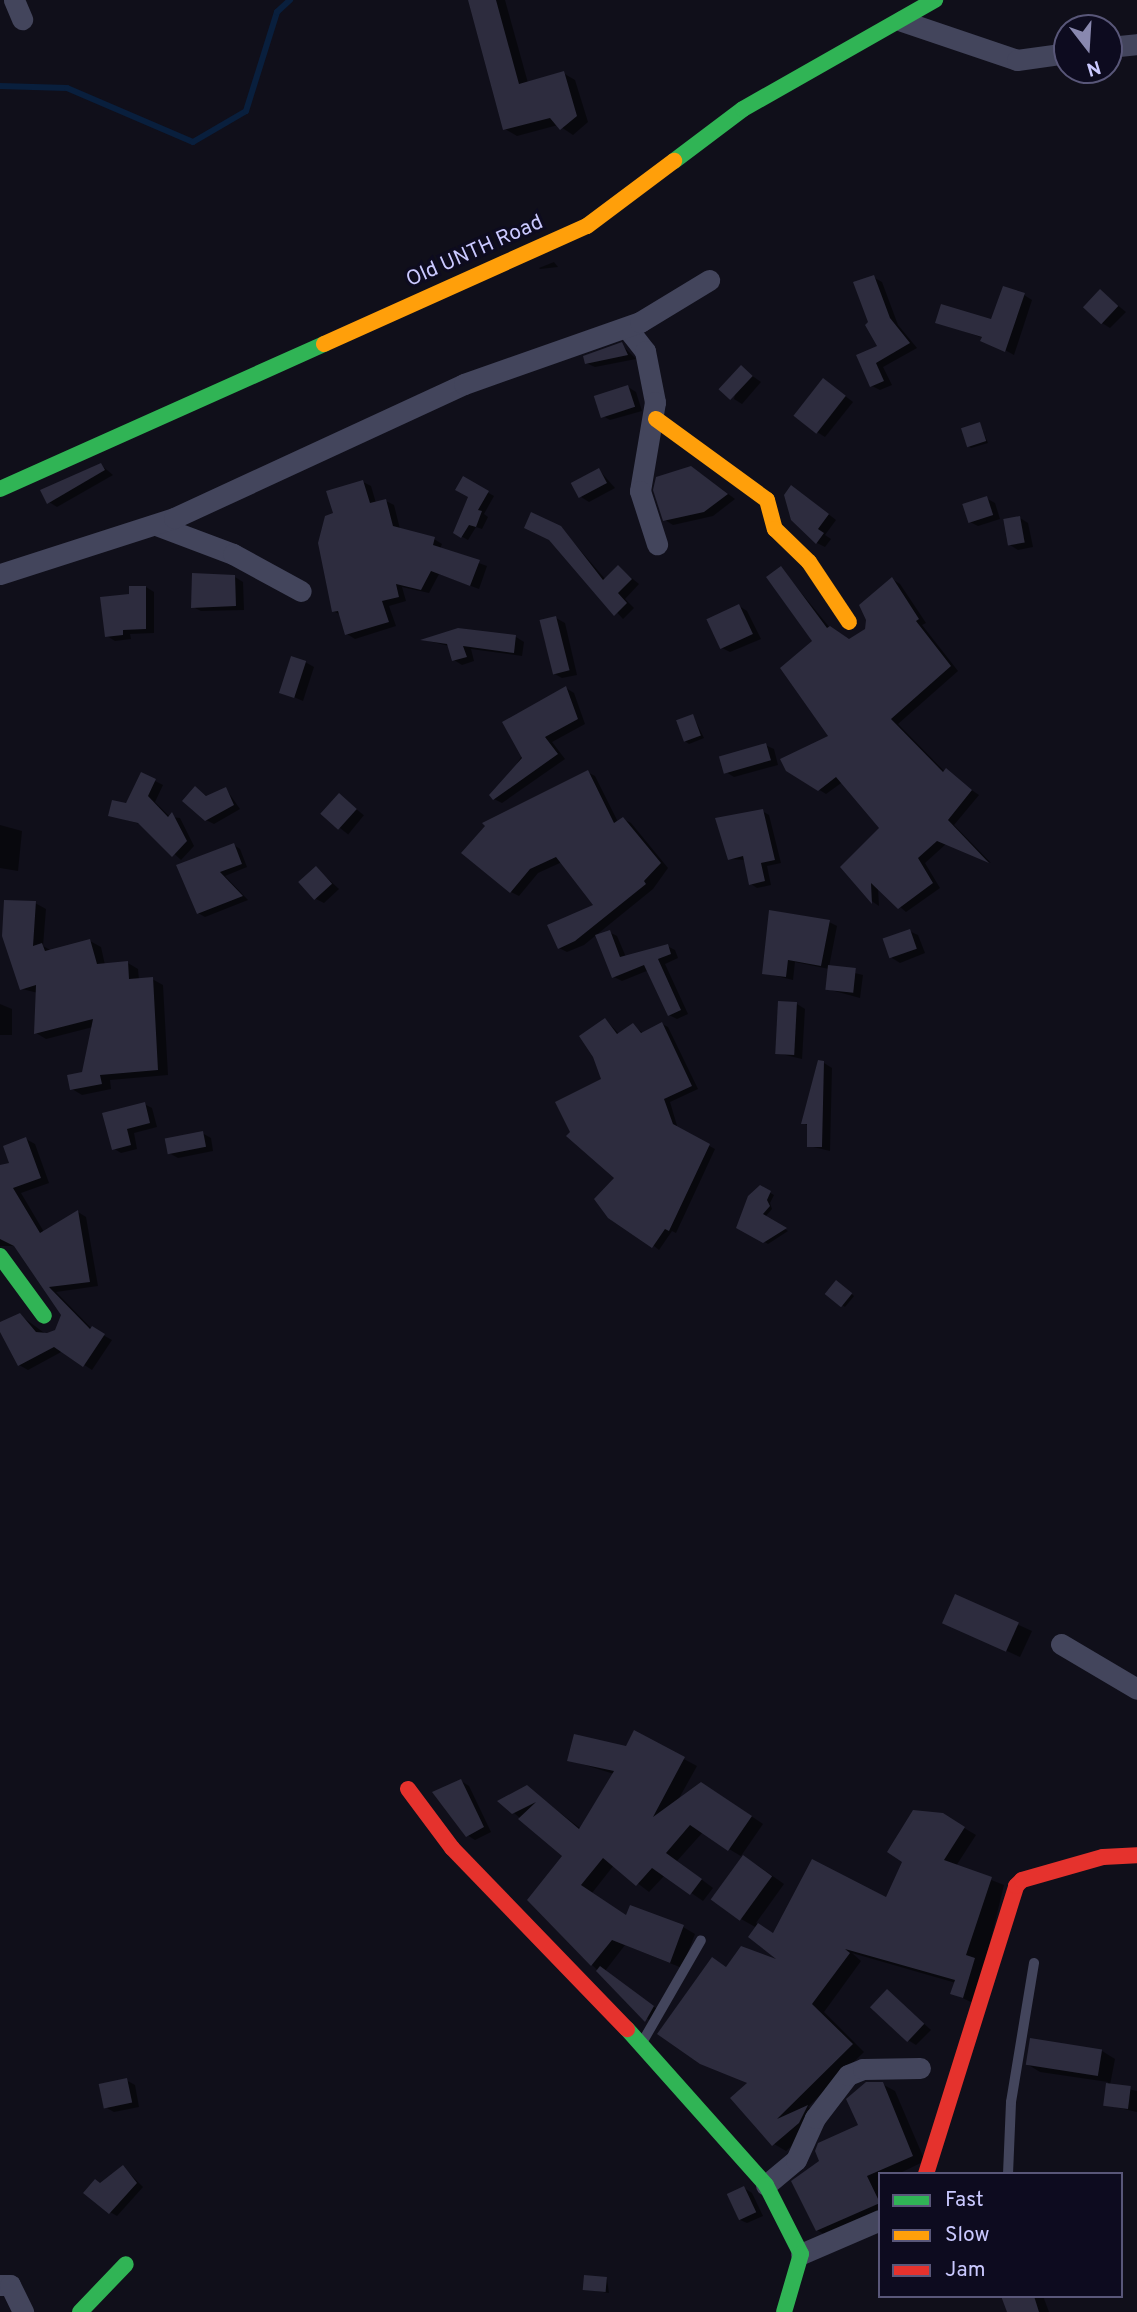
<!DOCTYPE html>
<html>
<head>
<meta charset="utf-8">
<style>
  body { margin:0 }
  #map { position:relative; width:1137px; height:2312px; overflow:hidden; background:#100f1a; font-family:Overpass,sans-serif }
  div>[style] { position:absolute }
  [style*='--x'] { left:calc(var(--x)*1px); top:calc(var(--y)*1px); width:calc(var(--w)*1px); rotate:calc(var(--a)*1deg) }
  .shadow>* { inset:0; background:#0007; transform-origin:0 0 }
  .stream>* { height:6px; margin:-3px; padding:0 3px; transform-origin:3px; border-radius:3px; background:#091f3d }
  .building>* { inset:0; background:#2d2c3e; transform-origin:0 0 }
  .lane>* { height:10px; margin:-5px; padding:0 5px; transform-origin:5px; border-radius:5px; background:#43455c }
  .street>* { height:21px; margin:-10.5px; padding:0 10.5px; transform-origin:10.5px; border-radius:10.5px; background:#43455c }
  .fast>* { height:16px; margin:-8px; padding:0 8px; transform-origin:8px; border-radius:8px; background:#30b455 }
  .slow>* { height:16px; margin:-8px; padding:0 8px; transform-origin:8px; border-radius:8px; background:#ff9f0a }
  .jam>* { height:16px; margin:-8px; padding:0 8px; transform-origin:8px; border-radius:8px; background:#e5322d }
  span { translate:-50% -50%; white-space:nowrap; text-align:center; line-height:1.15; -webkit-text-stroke:6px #0d0b1f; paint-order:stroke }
  .street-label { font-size:21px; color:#cac9ff }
  .legend { position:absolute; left:878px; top:2172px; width:245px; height:126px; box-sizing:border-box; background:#0d0b1f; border:2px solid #595779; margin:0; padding:9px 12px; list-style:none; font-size:21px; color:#cac9ff }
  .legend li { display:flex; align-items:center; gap:14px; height:35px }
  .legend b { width:35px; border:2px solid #595779 }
  .north { position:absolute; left:1053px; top:14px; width:70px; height:70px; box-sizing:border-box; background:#0d0b1f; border:2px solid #595779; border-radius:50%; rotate:163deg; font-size:19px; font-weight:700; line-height:28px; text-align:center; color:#cac9ff }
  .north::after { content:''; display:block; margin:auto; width:24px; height:32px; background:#8988af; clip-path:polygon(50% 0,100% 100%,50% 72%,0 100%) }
</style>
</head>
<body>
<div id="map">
  <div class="shadow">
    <i style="clip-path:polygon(469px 0,505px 0,528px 83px,563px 73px,575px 80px,588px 122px,573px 135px,558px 125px,517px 136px,505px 129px)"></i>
    <i style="clip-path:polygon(554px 262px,558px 267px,540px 269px,539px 268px)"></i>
    <i style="clip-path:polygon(873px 277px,882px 282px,898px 325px,917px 348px,883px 367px,892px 385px,880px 390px,872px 386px,858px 356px,879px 346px,870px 323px)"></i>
    <i style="clip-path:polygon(1100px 291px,1126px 312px,1110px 328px,1102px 323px)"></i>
    <i style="clip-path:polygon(1024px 295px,1032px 300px,1014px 355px,983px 338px,937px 322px,992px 321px)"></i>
    <i style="clip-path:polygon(621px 344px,636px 359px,595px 367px,586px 363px)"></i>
    <i style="clip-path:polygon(741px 368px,761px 382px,742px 404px,734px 399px)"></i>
    <i style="clip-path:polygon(831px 385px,853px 402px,825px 437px,817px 432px)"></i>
    <i style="clip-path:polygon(628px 387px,636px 392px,642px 411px,610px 420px,601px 415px)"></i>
    <i style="clip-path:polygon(980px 424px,988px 443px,971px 448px,968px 446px)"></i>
    <i style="clip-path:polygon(101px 465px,113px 475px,57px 507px,49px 502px)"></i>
    <i style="clip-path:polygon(599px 470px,615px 488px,589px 502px,581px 497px)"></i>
    <i style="clip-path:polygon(700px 473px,735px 499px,713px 516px,673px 525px,665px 520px)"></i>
    <i style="clip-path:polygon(464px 479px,494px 496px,484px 514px,488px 517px,482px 529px,476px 527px,468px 540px,455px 533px,470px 496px)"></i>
    <i style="clip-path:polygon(363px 482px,371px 486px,376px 503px,386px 501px,394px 505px,400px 529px,434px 539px,442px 544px,440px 549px,487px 566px,479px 589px,439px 574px,429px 593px,402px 587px,406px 601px,389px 606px,396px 626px,355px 639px,347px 634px,341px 615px,333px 611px,335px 515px)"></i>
    <i style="clip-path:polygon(800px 492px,836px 520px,825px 535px,831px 539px,825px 547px,817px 543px)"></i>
    <i style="clip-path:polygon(986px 498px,995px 503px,1000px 519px,978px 526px,970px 522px)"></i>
    <i style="clip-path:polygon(1020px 518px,1028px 523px,1033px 547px,1018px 550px,1010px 545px)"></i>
    <i style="clip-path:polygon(561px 528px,606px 580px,618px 567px,639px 584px,625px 599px,634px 608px,623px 619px,551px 540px)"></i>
    <i style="clip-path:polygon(781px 568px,830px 628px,850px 641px,867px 630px,892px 579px,900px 584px,926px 623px,922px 625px,958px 671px,898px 724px,945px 772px,979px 795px,954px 825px,991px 863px,946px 844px,925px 863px,940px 888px,906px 912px,878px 888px,879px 906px,873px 902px,842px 867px,882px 829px,844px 781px,826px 794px,787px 770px,831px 737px,815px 641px)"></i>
    <i style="clip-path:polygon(235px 577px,243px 582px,244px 610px,201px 611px,193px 607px)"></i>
    <i style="clip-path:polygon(146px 587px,154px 592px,154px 633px,130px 634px,131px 639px,115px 641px,107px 636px,131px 595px)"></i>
    <i style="clip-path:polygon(739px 606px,747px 611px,761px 639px,730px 652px,722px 648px)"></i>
    <i style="clip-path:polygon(556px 618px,565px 623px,577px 675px,562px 678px,553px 673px)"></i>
    <i style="clip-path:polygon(516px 637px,524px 642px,522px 656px,471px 649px,474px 661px,462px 665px,454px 660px,449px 646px,424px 640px)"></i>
    <i style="clip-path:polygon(305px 662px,314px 667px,303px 701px,282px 692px)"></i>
    <i style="clip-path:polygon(566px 688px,574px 693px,585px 724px,552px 742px,565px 759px,502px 803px,494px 799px)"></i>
    <i style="clip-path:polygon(693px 716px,704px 738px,689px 744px,685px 741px)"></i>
    <i style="clip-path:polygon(765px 745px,774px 749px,778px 765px,734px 777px,726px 772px)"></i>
    <i style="clip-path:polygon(587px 772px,595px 776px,618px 822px,623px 819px,631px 823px,668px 868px,653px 889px,584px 945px,567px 952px,559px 948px,595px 905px,562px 862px,538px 873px,519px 896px,511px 892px)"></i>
    <i style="clip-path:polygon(155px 781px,163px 785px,155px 802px,170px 817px,180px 818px,194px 846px,181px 860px,143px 825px,110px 815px)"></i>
    <i style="clip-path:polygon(196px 788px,208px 797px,226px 789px,240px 809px,214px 824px,206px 820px)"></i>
    <i style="left:339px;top:795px;width:32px;height:25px;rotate:39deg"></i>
    <i style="clip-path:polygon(762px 811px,769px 815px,781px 863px,767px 866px,771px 885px,757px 888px,751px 884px,745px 860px,729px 859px)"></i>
    <i style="clip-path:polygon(0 825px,22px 831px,18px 871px,0 868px)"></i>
    <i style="clip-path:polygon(234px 845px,240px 849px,247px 867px,225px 876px,248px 900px,205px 917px,198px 913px)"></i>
    <i style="clip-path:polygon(316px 868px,339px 889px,324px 903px,316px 899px)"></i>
    <i style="clip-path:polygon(35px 903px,46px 909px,43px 946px,52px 951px,90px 941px,101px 947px,105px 965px,128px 963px,138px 969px,139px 980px,152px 979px,163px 985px,168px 1075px,110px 1080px,111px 1089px,82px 1095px,72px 1089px,83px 1073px,93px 1027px,46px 1039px,36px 1033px,38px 993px,22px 989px)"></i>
    <i style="clip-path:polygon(829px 922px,837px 926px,829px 967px,863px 975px,860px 998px,827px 989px,829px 969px,795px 962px,793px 980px,764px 973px)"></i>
    <i style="clip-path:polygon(909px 931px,918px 935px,925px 953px,900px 963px,892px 958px)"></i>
    <i style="clip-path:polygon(609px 932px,617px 936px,626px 957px,667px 946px,675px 950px,678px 958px,665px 964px,688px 1014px,677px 1019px,669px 1015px,649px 970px,622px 981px,614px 977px)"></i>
    <i style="clip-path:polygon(0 1004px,12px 1009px,12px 1035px,0 1035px)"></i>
    <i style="clip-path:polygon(797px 1004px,805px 1009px,802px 1059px,777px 1053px)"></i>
    <i style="clip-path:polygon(606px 1020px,619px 1034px,633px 1026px,643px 1033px,662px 1024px,668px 1027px,698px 1089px,670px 1102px,678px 1129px,715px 1149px,676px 1233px,672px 1231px,659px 1250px,596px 1199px,616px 1178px,603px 1080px)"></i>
    <i style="clip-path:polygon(824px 1063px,832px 1068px,830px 1151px,809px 1146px,809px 1126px,803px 1123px)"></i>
    <i style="clip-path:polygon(144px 1104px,152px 1108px,157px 1127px,134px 1133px,137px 1149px,121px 1153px,113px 1148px)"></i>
    <i style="clip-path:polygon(202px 1133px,211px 1138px,213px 1151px,178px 1158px,169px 1153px)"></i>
    <i style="clip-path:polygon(26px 1139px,35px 1144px,49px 1183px,21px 1193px,44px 1232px,78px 1212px,86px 1217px,98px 1286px,56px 1292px,92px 1329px,112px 1340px,92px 1370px,63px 1351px,28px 1370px,19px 1365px,0 1329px,0 1324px,20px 1315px,47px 1335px,56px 1331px,63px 1315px,16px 1246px,0 1246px,0 1171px,11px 1164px)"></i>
    <i style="clip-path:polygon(760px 1187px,774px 1195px,770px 1203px,772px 1209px,765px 1217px,788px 1231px,768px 1244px,738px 1227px)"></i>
    <i style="clip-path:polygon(839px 1284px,854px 1296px,845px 1307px,842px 1305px)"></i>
    <i style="clip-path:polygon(956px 1596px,1032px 1631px,1020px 1657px,958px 1629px)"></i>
    <i style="clip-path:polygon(635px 1733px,697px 1766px,677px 1802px,714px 1791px,763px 1824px,741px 1856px,757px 1865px,784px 1884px,756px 1923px,774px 1934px,886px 1900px,942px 1815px,976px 1835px,956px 1866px,1004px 1885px,975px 2004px,952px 1993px,956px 1983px,852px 1953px,861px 1961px,824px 2012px,864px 2052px,808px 2107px,819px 2114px,811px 2129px,786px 2151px,774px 2144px,749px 2084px,701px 2062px,727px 1968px,784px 1963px,757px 1928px,741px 1919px,744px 1858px,729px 1849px,703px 1832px,677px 1861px,713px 1888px,703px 1901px,665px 1875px,649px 1892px,614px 1865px,592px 1893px,627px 1917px,683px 1927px,695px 1934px,682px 1968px,625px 1945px,605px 1971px,661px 2012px,654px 2025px,592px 1965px,564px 1856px,513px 1812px,527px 1787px,581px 1829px,614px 1774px,569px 1760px,627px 1748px)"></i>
    <i style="clip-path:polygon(461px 1781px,469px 1786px,491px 1832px,475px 1840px,467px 1835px)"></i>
    <i style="clip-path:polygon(887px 1991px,931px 2030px,916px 2045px,908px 2040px)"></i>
    <i style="clip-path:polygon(1031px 2040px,1102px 2051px,1115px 2059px,1110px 2085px,1137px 2091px,1137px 2112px,1106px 2105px,1108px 2082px,1040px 2072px,1027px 2064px)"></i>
    <i style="clip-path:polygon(126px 2080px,135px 2085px,139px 2107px,114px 2112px,105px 2107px)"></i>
    <i style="clip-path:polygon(882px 2084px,895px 2091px,925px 2161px,898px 2174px,880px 2174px,880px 2215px,829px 2237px,817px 2230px,821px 2161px,860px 2126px)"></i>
    <i style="clip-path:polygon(123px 2167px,143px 2187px,117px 2216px,110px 2212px,101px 2185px)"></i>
    <i style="clip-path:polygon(744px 2188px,752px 2193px,763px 2216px,747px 2223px,738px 2219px)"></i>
    <i style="clip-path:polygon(607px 2279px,609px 2293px,584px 2289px)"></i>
    <i style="clip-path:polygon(1003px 2296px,1043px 2296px,1049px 2312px,1009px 2312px)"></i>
  </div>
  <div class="stream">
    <i style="--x:0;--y:86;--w:67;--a:1.7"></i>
    <i style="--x:67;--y:88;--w:137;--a:23.2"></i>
    <i style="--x:193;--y:142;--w:61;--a:-30.3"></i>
    <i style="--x:246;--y:111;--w:104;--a:-72.6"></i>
    <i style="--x:277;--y:12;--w:18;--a:-43"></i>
  </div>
  <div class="building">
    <i style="clip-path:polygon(468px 0,496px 0,519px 84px,564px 71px,577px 116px,560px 130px,550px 118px,503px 130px)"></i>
    <i style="clip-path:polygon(874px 275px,890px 318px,910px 343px,876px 363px,884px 381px,870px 387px,856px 355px,877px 346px,865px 325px,868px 322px,853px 282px)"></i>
    <i style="clip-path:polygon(1003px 286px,1025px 293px,1005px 352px,980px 341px,982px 337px,935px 323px,941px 304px,991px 319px)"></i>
    <i style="left:1100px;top:289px;width:25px;height:25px;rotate:43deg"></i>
    <i style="clip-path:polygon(622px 342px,628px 355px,585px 364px,583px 356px)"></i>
    <i style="left:741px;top:365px;width:16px;height:33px;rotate:43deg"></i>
    <i style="left:823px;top:378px;width:29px;height:48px;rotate:38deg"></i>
    <i style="left:628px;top:385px;width:23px;height:36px;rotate:72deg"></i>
    <i style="left:980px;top:422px;width:20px;height:20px;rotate:72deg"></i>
    <i style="clip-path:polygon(101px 463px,105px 470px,47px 504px,40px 490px)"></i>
    <i style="clip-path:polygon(691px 466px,728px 494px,704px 512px,663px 521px,653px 490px,656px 477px)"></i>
    <i style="left:599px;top:468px;width:17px;height:32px;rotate:62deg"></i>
    <i style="clip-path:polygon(463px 476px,489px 491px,478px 510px,482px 511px,476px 527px,469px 525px,461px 538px,453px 533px,468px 497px,455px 490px)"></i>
    <i style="clip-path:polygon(363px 480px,370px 503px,386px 499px,393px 526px,435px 537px,433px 545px,480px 560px,470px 586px,431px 571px,421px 590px,396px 584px,399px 597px,382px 601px,389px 622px,345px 635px,338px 611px,332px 612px,318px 543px,325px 516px,333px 513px,326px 491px)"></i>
    <i style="clip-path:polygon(791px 485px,829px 514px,818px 529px,824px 533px,816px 544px,791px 520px,784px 495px)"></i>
    <i style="left:987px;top:496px;width:20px;height:26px;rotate:72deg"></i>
    <i style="clip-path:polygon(531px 512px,561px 526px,603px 580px,618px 565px,632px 579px,618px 593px,627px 603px,614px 616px,549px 540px,524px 528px)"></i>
    <i style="left:1020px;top:516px;width:27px;height:17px;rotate:80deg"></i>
    <i style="clip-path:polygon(781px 566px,827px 628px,830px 626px,849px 639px,865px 629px,866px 620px,859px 605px,892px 577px,919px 619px,916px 621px,951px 666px,891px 719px,943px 772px,946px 768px,972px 790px,948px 820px,989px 863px,937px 841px,918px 858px,933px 883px,898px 909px,871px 883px,872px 904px,840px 867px,879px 828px,836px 777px,818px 791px,786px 771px,780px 759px,828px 736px,780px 668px,812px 641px,766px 577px)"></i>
    <i style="clip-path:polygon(192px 573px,235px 575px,236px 606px,191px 608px)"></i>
    <i style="clip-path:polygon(129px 586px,146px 586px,146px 629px,123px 630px,123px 635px,105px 637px,100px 597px,129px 594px)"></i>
    <i style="left:739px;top:604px;width:33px;height:36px;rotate:65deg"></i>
    <i style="left:556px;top:616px;width:56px;height:17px;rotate:76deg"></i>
    <i style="clip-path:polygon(458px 628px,516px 635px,514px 653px,463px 646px,467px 657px,452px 661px,447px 644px,420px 640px)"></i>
    <i style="left:291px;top:656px;width:16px;height:39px;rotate:18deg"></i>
    <i style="clip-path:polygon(566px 686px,578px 719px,545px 737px,558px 754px,493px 800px,489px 795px,522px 758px,502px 722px)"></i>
    <i style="left:693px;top:714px;width:23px;height:18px;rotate:70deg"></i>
    <i style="left:766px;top:743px;width:18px;height:49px;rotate:74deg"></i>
    <i style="clip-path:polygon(588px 770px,614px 823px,623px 817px,661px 863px,644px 881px,646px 884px,575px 941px,558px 949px,547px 925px,593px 905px,556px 857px,530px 869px,510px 893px,461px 853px,485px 826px,482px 823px)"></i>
    <i style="clip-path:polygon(141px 772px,156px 779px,148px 796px,168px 817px,172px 812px,187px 841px,172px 857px,138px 823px,108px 816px,112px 800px,126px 803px)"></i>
    <i style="clip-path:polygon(195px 786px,206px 796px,226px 787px,234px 805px,205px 821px,182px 801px)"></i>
    <i style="left:339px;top:793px;width:24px;height:28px;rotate:42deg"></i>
    <i style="clip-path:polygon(763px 809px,775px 860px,761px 863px,765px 881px,749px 885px,743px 856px,728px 860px,715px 818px)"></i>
    <i style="clip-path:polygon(234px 843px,242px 864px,220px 872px,243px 896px,197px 914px,176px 865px)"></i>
    <i style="left:316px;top:866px;width:24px;height:24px;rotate:48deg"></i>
    <i style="clip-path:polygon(4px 900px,36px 901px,33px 946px,42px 943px,45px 951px,90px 939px,97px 964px,128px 961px,129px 979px,153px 977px,158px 1070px,100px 1075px,102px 1084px,70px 1090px,67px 1075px,82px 1072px,93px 1019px,34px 1034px,36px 985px,20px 990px,2px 936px)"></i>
    <i style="clip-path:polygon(769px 910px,830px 920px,821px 966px,788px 960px,786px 977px,762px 974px)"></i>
    <i style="left:910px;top:929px;width:21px;height:29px;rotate:71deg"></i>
    <i style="clip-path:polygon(610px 930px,620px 957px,668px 944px,671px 954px,658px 959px,681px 1010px,668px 1016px,644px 965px,612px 978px,595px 935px)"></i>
    <i style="left:828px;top:965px;width:28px;height:25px;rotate:6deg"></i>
    <i style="left:778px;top:1001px;width:19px;height:53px;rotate:3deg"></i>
    <i style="clip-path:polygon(605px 1018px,617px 1034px,633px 1023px,641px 1033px,662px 1022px,692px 1086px,664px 1099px,673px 1124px,710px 1144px,669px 1231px,665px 1229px,652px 1248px,608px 1218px,594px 1199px,614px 1178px,566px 1136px,570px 1132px,555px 1102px,601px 1079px,593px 1057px,579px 1036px)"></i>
    <i style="clip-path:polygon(818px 1060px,824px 1061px,822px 1147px,807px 1147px,807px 1124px,801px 1124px)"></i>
    <i style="clip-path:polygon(145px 1102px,150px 1123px,127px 1129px,131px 1145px,112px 1150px,102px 1113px)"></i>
    <i style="left:203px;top:1131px;width:16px;height:39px;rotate:79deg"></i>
    <i style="clip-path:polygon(26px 1137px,41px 1178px,13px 1188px,40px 1233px,78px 1210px,90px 1282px,49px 1287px,90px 1329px,92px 1326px,105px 1334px,83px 1367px,54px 1347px,18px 1366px,0 1332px,0 1322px,20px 1313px,36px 1332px,47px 1333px,55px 1330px,61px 1315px,14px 1246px,0 1239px,0 1165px,9px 1163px,3px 1146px)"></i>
    <i style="clip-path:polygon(760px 1185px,771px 1191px,767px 1200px,770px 1206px,763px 1214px,787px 1228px,763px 1243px,736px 1228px,748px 1196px)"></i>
    <i style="left:836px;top:1280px;width:21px;height:18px;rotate:39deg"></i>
    <i style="left:955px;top:1594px;width:70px;height:32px;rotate:24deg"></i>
    <i style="clip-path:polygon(634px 1730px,685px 1757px,653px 1817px,701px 1782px,752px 1816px,728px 1851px,690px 1825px,666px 1853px,702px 1879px,690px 1895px,652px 1868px,636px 1886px,603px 1858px,581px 1885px,626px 1915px,630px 1905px,684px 1925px,670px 1963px,612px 1940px,591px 1966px,527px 1900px,562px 1856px,518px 1819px,536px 1802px,512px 1814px,497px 1801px,527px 1785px,579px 1829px,614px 1771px,567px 1761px,574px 1734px,626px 1746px)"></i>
    <i style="clip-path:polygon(461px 1779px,484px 1827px,466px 1837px,432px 1792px)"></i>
    <i style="clip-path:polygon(913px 1810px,943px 1813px,965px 1827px,944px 1860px,992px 1877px,966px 1955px,975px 1958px,963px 1998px,950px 1994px,955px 1980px,845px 1949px,850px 1953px,812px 2004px,853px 2044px,777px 2119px,808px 2105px,799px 2123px,772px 2146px,730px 2098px,747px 2083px,700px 2064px,657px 2034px,712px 1957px,726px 1967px,741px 1946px,776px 1959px,748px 1937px,758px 1923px,773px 1933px,812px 1859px,886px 1897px,902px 1862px,887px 1852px)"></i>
    <i style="left:743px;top:1855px;width:36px;height:55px;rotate:36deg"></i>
    <i style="clip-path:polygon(600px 1966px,654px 2006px,645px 2022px,596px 1971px)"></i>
    <i style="left:887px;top:1989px;width:51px;height:25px;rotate:43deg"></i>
    <i style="left:1030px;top:2038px;width:73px;height:27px;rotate:9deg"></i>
    <i style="left:127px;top:2078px;width:25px;height:29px;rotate:78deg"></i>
    <i style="clip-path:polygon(866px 2082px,883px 2082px,913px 2156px,867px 2176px,880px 2203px,816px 2231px,791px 2181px,819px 2161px,815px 2151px,818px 2143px,858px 2125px,846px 2099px)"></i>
    <i style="left:1106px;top:2083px;width:25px;height:23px;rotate:7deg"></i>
    <i style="clip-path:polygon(123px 2165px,137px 2183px,109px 2214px,83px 2193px,95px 2179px,100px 2183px)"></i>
    <i style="left:744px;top:2186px;width:29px;height:19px;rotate:65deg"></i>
    <i style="left:584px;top:2275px;width:23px;height:15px;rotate:5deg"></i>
    <i style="clip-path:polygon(1001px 2296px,1034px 2296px,1039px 2312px,1007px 2312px)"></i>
  </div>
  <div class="lane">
    <i style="--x:643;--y:2041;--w:116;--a:-60.1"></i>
    <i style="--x:1008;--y:2174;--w:72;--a:-87.6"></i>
    <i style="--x:1011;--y:2102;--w:141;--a:-80.6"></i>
  </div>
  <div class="street">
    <i style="--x:14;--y:0;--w:21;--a:67"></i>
    <i style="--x:902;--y:21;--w:121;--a:18.7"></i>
    <i style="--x:1017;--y:60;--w:50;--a:-8"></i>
    <i style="--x:1109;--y:47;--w:28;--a:-6"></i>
    <i style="--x:627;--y:328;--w:29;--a:52"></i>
    <i style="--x:645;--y:351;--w:52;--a:78.9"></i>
    <i style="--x:655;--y:402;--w:90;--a:99.6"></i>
    <i style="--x:640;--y:491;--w:56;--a:72.2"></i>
    <i style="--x:156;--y:525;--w:82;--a:20.6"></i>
    <i style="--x:233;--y:554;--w:77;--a:28.6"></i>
    <i style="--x:0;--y:574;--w:183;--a:-17.8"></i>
    <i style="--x:174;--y:518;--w:319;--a:-24.8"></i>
    <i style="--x:464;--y:384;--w:187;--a:-19.4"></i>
    <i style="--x:640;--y:322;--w:81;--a:-31.3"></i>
    <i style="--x:1061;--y:1644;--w:88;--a:30.6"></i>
    <i style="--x:766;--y:2185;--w:39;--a:-40"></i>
    <i style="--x:796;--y:2160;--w:46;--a:-65.7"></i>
    <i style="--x:815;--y:2118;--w:54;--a:-52.5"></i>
    <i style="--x:848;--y:2075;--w:16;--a:-22"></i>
    <i style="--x:863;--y:2069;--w:57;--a:-1"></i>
    <i style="--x:801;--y:2254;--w:86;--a:-23.3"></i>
    <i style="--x:0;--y:2285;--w:10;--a:0"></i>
    <i style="--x:10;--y:2285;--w:30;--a:64"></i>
  </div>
  <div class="fast">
    <i style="--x:674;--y:161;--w:86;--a:-37"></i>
    <i style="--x:743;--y:109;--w:221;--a:-29.6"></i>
    <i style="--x:0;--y:489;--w:355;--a:-24.1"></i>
    <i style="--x:0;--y:1256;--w:74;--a:53.7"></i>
    <i style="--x:627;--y:2029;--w:209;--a:48.3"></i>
    <i style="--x:766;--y:2185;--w:77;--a:63.1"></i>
    <i style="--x:801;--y:2254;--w:60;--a:106.3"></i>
    <i style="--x:80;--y:2312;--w:66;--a:-46.2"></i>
  </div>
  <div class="slow">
    <i style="--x:324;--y:344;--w:288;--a:-24.2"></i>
    <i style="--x:587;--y:226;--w:109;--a:-36.8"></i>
    <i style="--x:656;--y:419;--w:137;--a:36.1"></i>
    <i style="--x:767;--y:500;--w:30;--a:75"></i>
    <i style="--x:775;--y:529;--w:47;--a:44.1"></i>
    <i style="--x:809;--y:562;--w:72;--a:56.3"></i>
  </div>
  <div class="jam">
    <i style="--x:408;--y:1789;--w:74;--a:53.3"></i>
    <i style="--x:452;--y:1848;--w:252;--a:46"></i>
    <i style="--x:926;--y:2174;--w:302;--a:-72.6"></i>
    <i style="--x:1016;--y:1886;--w:8;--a:-45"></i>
    <i style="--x:1022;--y:1880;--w:84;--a:-15.9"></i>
    <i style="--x:1103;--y:1857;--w:34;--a:-3"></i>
  </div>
  <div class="street-label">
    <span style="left:475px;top:252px;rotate:-24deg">Old UNTH Road</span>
  </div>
  <ul class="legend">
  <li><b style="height:9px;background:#30b455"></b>Fast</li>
  <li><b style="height:9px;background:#ff9f0a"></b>Slow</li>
  <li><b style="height:9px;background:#e5322d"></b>Jam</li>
  </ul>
  <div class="north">N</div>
</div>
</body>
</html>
